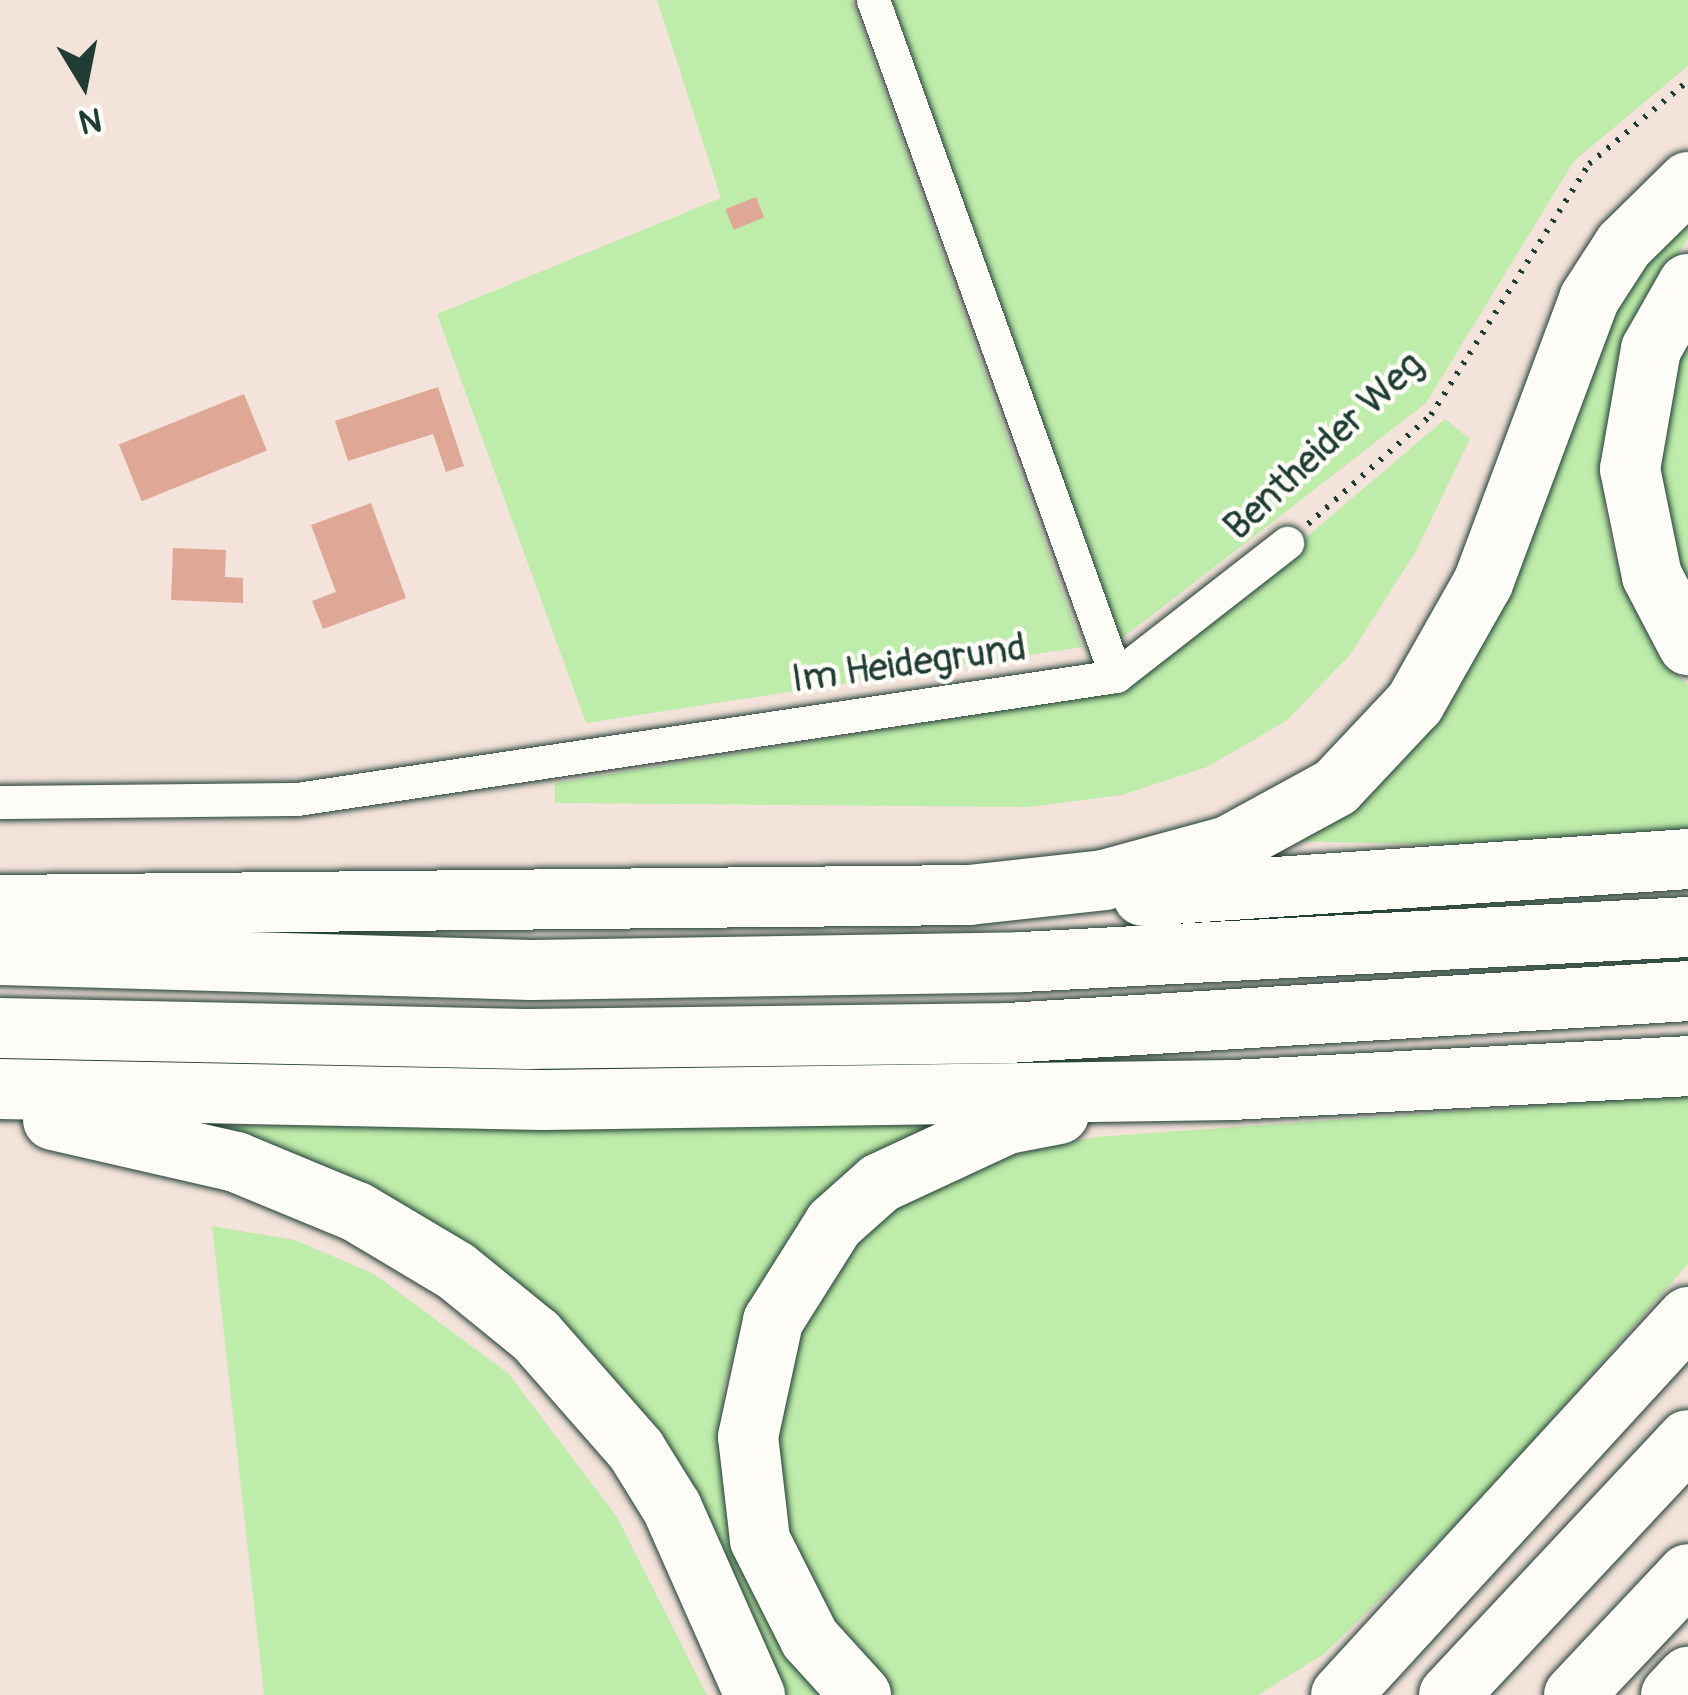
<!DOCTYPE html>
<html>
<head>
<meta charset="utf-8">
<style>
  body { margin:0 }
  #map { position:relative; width:1688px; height:1695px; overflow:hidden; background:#f4e3da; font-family:Pangolin,sans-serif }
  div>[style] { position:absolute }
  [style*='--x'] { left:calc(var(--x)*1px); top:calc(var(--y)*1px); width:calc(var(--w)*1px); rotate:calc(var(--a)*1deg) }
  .green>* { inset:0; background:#beecaa }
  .building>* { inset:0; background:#dfa896; transform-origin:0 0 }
  .path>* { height:6px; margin-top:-3px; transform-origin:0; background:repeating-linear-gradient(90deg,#1f3d34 0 3px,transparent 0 12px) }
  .roads { filter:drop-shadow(0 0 3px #1f3d34) drop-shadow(0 0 3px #1f3d34) }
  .minor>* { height:33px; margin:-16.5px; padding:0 16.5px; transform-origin:16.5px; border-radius:16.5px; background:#fdfcf7 }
  .motorway>* { height:60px; margin:-30px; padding:0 30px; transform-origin:30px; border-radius:30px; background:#fdfcf7 }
  span { translate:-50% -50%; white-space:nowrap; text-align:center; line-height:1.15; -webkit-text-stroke:9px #fdfcf7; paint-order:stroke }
  .street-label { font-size:39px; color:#1f3d34 }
  .north { position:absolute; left:24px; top:24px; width:120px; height:120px; -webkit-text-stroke:9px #fdfcf7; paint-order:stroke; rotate:170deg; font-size:33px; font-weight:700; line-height:48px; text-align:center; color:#1f3d34 }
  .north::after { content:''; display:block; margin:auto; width:42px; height:54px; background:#1f3d34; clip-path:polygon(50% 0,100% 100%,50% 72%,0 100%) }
</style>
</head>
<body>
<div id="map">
  <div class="green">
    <i style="clip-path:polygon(657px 0,852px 0,1082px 647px,586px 723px,437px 314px,721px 198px)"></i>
    <i style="clip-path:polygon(892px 0,1688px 0,1688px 66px,1574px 161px,1426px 403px,1120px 640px)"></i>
    <i style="clip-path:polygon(1688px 208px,1688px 239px,1625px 334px,1604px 509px,1621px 582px,1660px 658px,1688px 685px,1688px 829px,1451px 845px,1293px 841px,1347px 803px,1608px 319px)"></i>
    <i style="clip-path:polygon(1688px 324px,1688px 590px,1665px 541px,1655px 471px)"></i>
    <i style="clip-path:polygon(1445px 419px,1470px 439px,1416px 551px,1350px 655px,1286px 721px,1207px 767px,1122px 795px,1029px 807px,555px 803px,555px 783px,1127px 690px)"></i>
    <i style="clip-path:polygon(1688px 1095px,1688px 1264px,1478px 1504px,1324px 1654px,1258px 1695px,895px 1695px,849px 1662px,801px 1577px,772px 1485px,780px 1387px,817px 1292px,887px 1209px,965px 1166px,1095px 1137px)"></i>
    <i style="clip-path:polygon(951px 1118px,750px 1306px,723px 1388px,729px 1511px,769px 1624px,822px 1695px,777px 1695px,718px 1541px,314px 1164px,223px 1126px)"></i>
    <i style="clip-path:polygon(212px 1226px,295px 1240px,374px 1274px,508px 1373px,617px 1517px,707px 1695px,264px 1695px)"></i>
  </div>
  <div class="building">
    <i style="left:756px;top:197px;width:22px;height:33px;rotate:68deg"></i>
    <i style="clip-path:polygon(438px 387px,464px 466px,446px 472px,433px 434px,348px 461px,335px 421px)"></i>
    <i style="left:244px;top:394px;width:61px;height:135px;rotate:68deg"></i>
    <i style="clip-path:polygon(371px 503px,406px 598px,323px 629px,312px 601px,336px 592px,311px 525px)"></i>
    <i style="clip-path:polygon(173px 548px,226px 550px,225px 577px,243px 578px,243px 603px,171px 600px)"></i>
  </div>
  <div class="path">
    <i style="--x:1308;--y:524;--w:164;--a:-41.5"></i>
    <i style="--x:1431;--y:415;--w:297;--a:-57.8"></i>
    <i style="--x:1589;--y:164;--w:129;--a:-40"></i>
  </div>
  <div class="roads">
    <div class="minor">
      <i style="--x:873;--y:0;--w:718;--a:70.23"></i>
      <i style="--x:0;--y:802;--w:297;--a:-0.6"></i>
      <i style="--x:297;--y:799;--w:828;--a:-8.54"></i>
      <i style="--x:1116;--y:676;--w:217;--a:-37.9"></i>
    </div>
    <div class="motorway">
      <i style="--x:1688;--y:284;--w:75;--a:119.6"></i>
      <i style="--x:1651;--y:349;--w:122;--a:99.9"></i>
      <i style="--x:1630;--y:469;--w:109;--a:78.4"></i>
      <i style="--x:1652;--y:576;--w:78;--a:62.4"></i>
      <i style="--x:1143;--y:896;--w:546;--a:-3.88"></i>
      <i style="--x:0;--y:905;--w:969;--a:-0.59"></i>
      <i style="--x:969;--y:895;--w:136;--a:-6.3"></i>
      <i style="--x:1104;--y:880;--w:129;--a:-15.3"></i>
      <i style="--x:1228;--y:846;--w:123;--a:-28.6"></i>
      <i style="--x:1336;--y:787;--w:115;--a:-46.8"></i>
      <i style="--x:1415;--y:703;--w:138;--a:-60.5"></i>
      <i style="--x:1483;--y:583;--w:303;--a:-69.5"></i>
      <i style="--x:1589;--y:299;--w:64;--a:-57.1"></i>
      <i style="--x:1624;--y:245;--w:90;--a:-44.5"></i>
      <i style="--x:0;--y:955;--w:531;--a:1.62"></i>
      <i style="--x:531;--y:970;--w:491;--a:-0.9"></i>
      <i style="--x:1022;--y:962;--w:667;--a:-3.01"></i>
      <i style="--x:0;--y:1028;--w:527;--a:1.2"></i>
      <i style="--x:527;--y:1039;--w:481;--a:-0.7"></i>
      <i style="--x:1008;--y:1033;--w:681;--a:-3.53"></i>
      <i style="--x:0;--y:1089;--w:543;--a:1.16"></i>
      <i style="--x:543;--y:1100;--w:689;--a:-0.83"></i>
      <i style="--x:1232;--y:1090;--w:457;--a:-3"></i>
      <i style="--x:53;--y:1120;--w:188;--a:12.9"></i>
      <i style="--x:236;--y:1162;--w:131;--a:22.5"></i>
      <i style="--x:357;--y:1212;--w:115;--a:30.8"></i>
      <i style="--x:456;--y:1271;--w:103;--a:39.1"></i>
      <i style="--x:536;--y:1336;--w:152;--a:48.7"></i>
      <i style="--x:636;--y:1450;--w:68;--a:58.2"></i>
      <i style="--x:672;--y:1508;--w:205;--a:66.1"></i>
      <i style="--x:861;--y:1695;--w:76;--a:-132.3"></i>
      <i style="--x:810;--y:1639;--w:111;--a:-116.8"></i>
      <i style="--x:760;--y:1540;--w:104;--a:-96.6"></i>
      <i style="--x:748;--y:1437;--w:119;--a:-77.8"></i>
      <i style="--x:773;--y:1321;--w:115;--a:-57.8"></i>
      <i style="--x:834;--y:1224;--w:62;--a:-41.7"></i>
      <i style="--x:880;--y:1183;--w:140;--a:-24.9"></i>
      <i style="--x:1007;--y:1124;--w:53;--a:-10.9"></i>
      <i style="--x:1341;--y:1695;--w:513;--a:-47.45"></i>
      <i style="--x:1449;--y:1695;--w:349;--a:-46.9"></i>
      <i style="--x:1574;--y:1695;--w:166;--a:-46.7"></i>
      <i style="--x:1671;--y:1695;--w:25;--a:-47"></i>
    </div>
  </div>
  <div class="street-label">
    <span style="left:1324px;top:446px;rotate:-43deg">Bentheider Weg</span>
    <span style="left:909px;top:664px;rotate:-8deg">Im Heidegrund</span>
  </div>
  <div class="north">N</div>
</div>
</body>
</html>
